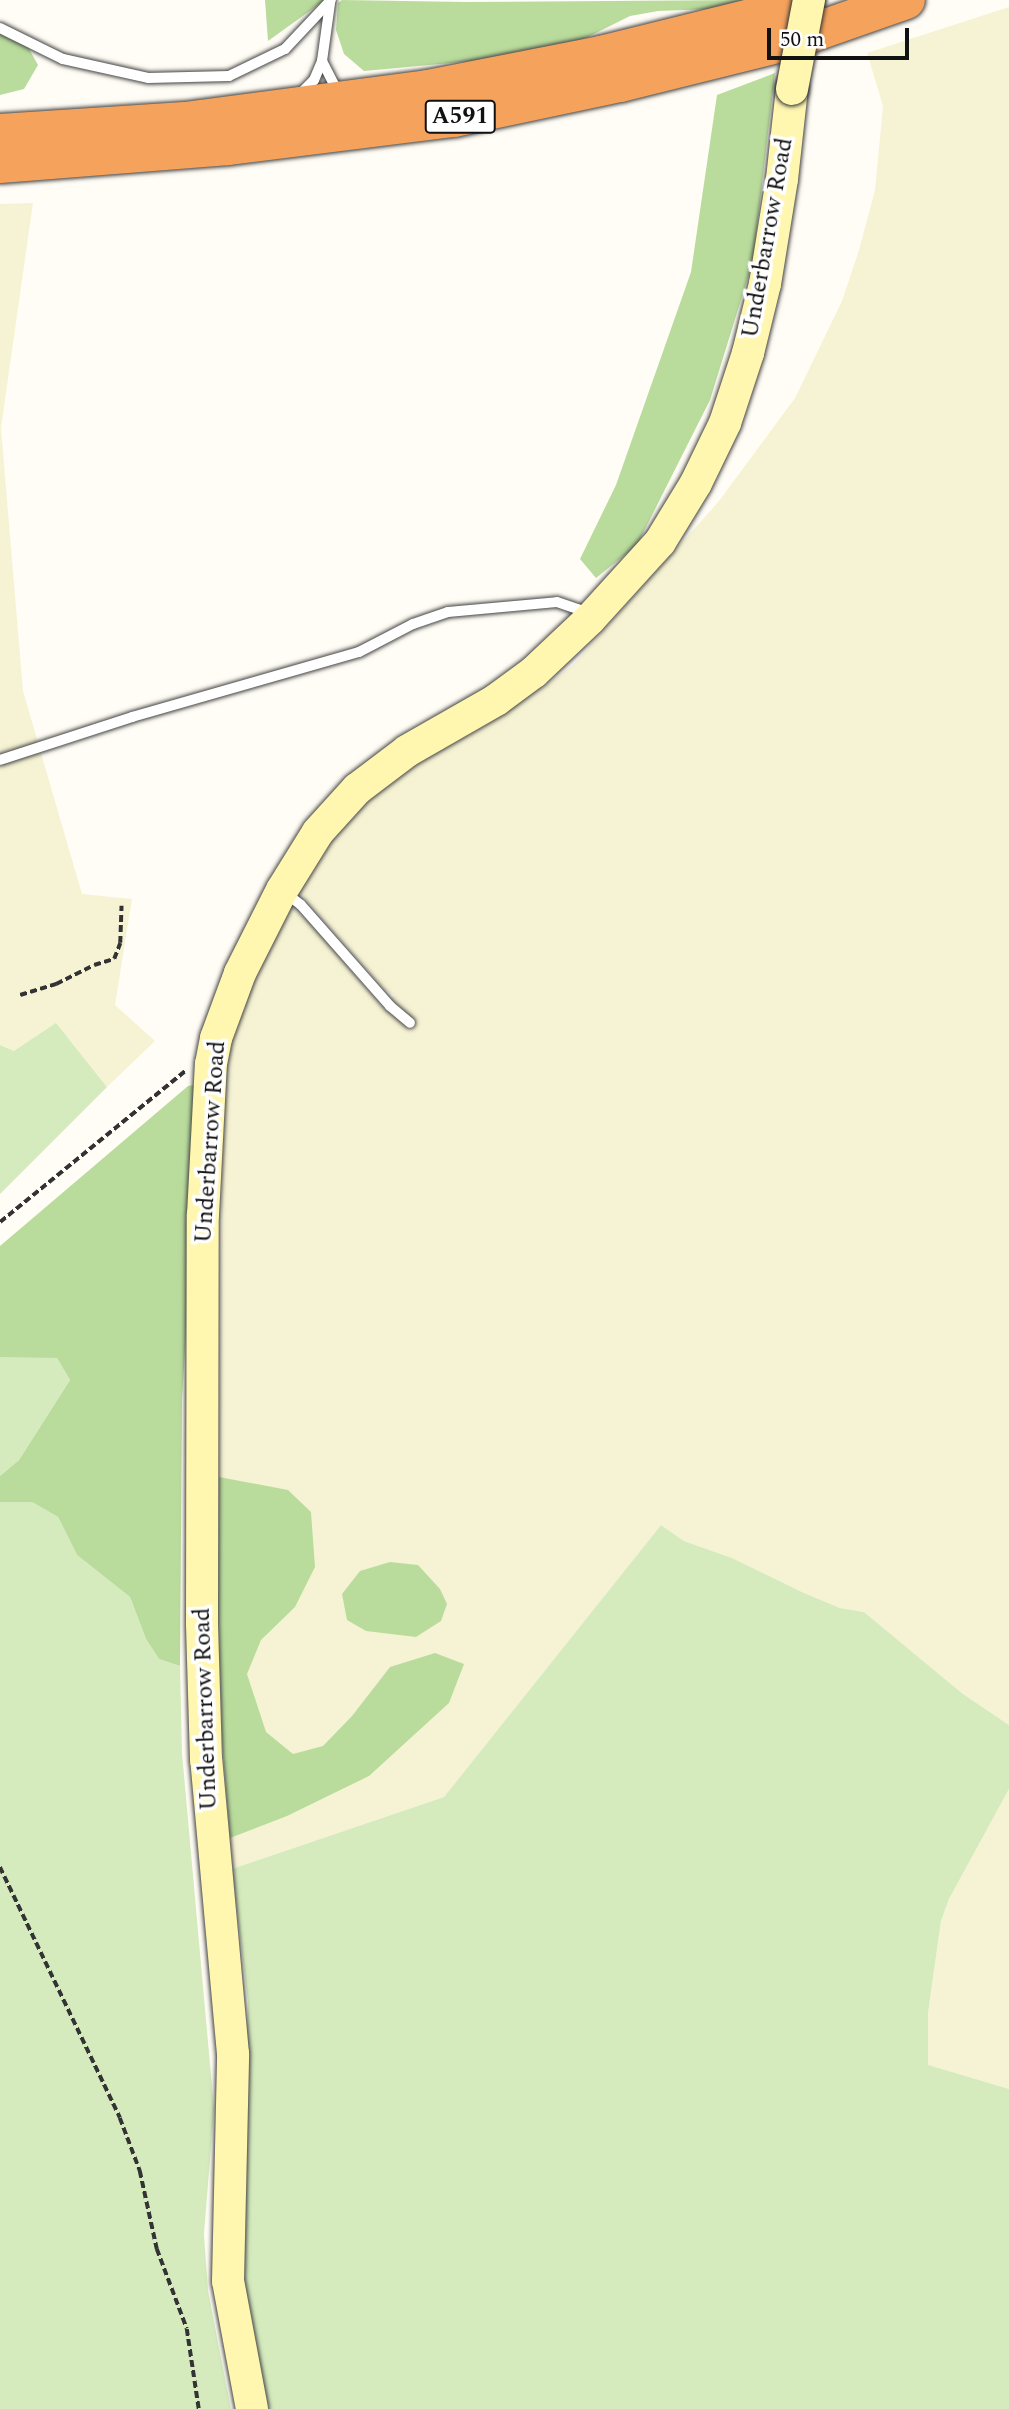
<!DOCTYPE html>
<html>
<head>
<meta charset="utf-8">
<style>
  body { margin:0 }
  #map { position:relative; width:1009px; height:2409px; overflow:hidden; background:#fffdf5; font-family:Spectral,serif }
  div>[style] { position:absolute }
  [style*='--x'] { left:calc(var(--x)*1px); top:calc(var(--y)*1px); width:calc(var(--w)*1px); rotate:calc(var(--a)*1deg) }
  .farmland>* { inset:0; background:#f6f3d4 }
  .green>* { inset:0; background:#d5ebbd }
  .forest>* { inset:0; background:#b9dc9c }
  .path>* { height:3.5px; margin-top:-1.75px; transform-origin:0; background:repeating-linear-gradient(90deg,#333 0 7px,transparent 0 10.5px) }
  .roads { filter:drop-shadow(0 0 2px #444) drop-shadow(0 0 2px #444) }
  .lane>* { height:10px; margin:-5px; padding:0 5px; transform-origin:5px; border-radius:5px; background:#fff }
  .secondary>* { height:32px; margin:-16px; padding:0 16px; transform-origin:16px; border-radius:16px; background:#fff6b0 }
  .highway>* { height:38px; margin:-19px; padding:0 19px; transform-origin:19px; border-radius:19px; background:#f5a25d }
  .bridges { filter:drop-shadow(0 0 2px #333) drop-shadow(0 0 2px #333) }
  .secondary-bridge>* { height:32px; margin:-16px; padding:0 16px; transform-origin:16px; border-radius:16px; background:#fff6b0 }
  span { translate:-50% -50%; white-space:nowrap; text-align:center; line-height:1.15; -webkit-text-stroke:7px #fff; paint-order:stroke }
  .shield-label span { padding:2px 5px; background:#fff; border:2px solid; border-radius:5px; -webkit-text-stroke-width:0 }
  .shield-label { font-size:23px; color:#111; font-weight:700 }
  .street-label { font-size:24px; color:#111 }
  .scale { position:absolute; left:767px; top:28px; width:142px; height:32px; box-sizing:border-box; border:4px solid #111; border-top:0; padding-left:9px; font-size:21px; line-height:24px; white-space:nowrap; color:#111; -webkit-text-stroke:5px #fff; paint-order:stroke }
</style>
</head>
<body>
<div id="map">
  <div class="farmland">
    <i style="clip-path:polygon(1009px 7px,1009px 1725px,963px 1694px,864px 1612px,840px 1608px,804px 1593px,732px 1558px,684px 1541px,661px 1525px,444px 1797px,232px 1869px,222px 1739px,218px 1603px,223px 1105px,229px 1034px,287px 904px,308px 921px,385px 1010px,394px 995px,384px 989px,296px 888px,314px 851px,404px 760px,544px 687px,574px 664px,719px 501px,795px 398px,842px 301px,859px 250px,875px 190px,883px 106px,867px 53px)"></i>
    <i style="clip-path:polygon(33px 203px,1px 428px,23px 691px,82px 894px,132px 899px,115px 1005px,155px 1041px,107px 1087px,72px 1043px,14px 1051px,0 1045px,0 204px)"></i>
    <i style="clip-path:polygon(1009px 1789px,1009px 2089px,928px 2066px,928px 2013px,941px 1921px,949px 1899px)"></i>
  </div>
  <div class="green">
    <i style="clip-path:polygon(56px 1023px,107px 1087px,0 1194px,0 1045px,14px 1051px)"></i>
    <i style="clip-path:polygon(10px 1355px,57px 1358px,70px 1380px,19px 1460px,0 1476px,0 1357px)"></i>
    <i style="clip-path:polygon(0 1502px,32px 1502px,58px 1517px,77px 1555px,130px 1597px,146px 1639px,159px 1659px,180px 1666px,182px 1753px,214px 2109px,204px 2234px,208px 2291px,231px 2409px,0 2409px)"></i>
    <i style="clip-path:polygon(661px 1525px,684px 1541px,732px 1558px,804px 1593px,840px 1608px,864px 1612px,963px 1694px,1009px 1725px,1009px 1789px,949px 1899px,941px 1921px,928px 2013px,928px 2065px,1009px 2089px,1009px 2409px,269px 2409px,246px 2302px,242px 2265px,248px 2002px,232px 1869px,444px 1797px)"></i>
  </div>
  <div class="forest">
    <i style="clip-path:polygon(265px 0,325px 0,268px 41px)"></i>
    <i style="clip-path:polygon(342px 0,465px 2px,748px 0,711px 9px,658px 11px,630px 16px,578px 42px,538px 55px,364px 71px,344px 54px,336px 30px,338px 3px)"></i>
    <i style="clip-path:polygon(0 29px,23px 38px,38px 65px,24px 89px,0 95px)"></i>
    <i style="clip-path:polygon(775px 73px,753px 261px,710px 400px,637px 545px,596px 578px,580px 559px,616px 485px,691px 272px,717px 95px)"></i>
    <i style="clip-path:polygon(201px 1084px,182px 1400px,180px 1666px,159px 1659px,146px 1639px,130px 1597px,77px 1555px,58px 1517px,32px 1502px,0 1502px,0 1476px,19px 1460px,70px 1380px,57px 1358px,0 1357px,0 1246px,188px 1086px)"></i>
    <i style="clip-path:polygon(219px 1477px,288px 1490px,311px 1512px,315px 1567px,295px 1607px,261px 1640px,247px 1674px,266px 1732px,293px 1754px,323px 1746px,352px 1716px,390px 1667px,435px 1653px,464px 1664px,449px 1703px,369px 1776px,287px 1816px,230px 1838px,222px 1739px,218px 1603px)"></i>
    <i style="clip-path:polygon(390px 1562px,418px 1565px,440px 1589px,447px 1604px,441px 1621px,416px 1637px,366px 1631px,347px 1620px,342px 1594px,360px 1571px)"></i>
  </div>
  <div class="path">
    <i style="--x:20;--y:995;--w:38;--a:-17"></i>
    <i style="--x:56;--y:984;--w:42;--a:-26.6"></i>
    <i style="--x:94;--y:965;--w:21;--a:-17"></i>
    <i style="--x:114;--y:959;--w:17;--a:-69"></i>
    <i style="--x:120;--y:943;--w:37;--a:-88"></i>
    <i style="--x:0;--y:1222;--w:239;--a:-39.2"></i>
    <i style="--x:0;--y:1867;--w:278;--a:64.4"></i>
    <i style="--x:120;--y:2118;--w:57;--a:69.3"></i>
    <i style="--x:140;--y:2171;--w:80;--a:77.7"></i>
    <i style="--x:157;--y:2249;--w:85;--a:69.4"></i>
    <i style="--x:187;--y:2329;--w:81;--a:81.5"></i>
  </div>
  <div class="roads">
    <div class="lane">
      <i style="--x:0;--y:28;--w:70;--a:26.2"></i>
      <i style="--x:63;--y:59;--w:87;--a:12.6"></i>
      <i style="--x:148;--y:78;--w:81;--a:-1.4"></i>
      <i style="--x:229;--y:76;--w:62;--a:-25.7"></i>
      <i style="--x:285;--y:49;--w:67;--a:-46.8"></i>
      <i style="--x:322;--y:61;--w:27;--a:63"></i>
      <i style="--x:334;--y:85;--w:8;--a:30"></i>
      <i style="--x:300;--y:94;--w:20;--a:-45"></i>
      <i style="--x:314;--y:80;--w:21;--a:-67"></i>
      <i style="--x:322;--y:61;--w:59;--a:-82.1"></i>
      <i style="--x:0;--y:760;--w:139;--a:-18"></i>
      <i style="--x:132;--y:717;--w:236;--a:-16"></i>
      <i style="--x:359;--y:652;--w:61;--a:-27.4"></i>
      <i style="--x:413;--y:624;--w:37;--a:-19"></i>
      <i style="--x:448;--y:612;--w:109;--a:-5.2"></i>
      <i style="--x:557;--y:602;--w:24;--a:19"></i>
      <i style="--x:580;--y:610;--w:11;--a:45"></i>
      <i style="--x:284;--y:892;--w:21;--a:37"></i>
      <i style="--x:301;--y:905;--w:135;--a:48.6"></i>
      <i style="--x:390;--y:1006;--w:26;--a:40"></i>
    </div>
    <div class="secondary">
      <i style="--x:252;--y:2409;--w:130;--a:-100.6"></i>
      <i style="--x:228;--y:2281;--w:227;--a:-88.7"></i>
      <i style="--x:233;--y:2054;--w:295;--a:-95.2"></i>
      <i style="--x:206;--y:1760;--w:138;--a:-91.7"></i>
      <i style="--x:202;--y:1622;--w:407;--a:-89.9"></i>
      <i style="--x:203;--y:1215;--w:151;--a:-87"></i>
      <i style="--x:211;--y:1064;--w:26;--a:-79"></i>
      <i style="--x:216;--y:1038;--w:69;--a:-69.7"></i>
      <i style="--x:240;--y:973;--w:93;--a:-63.2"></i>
      <i style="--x:282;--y:890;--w:68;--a:-58.2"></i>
      <i style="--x:318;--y:832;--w:58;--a:-47.8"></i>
      <i style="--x:357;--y:789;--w:63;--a:-37.2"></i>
      <i style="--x:407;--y:751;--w:103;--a:-29.8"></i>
      <i style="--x:496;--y:700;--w:47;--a:-36.4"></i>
      <i style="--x:534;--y:672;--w:77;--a:-43.4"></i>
      <i style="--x:590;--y:619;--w:104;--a:-47.7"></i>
      <i style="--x:660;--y:542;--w:69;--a:-58.6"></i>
      <i style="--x:696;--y:483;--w:67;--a:-64.2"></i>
      <i style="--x:725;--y:423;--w:74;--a:-71.8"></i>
      <i style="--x:748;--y:353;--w:71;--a:-76.2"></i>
      <i style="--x:765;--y:284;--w:106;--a:-80.8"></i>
      <i style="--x:782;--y:179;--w:91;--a:-83.7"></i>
    </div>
    <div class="highway">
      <i style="--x:0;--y:133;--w:185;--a:-3.7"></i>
      <i style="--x:185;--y:121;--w:245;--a:-7.5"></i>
      <i style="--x:428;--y:89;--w:176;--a:-11.1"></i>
      <i style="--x:601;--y:55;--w:175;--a:-13.9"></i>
      <i style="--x:771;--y:13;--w:36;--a:-21"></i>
      <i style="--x:0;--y:164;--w:229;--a:-4.5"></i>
      <i style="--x:228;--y:146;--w:228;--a:-7.1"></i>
      <i style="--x:454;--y:118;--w:170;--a:-11.9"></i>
      <i style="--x:620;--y:83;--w:171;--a:-13.9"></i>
      <i style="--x:786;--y:42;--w:127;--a:-19.3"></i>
    </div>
  </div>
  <div class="bridges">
    <div class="secondary-bridge">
      <i style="--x:792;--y:89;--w:91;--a:-79.2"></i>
    </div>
  </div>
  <div class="shield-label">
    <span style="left:460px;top:117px">A591</span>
  </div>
  <div class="street-label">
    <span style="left:768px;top:238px;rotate:-80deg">Underbarrow Road</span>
    <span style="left:211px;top:1142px;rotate:-86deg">Underbarrow Road</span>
    <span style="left:206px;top:1709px;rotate:-92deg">Underbarrow Road</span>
  </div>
  <div class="scale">50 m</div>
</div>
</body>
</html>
